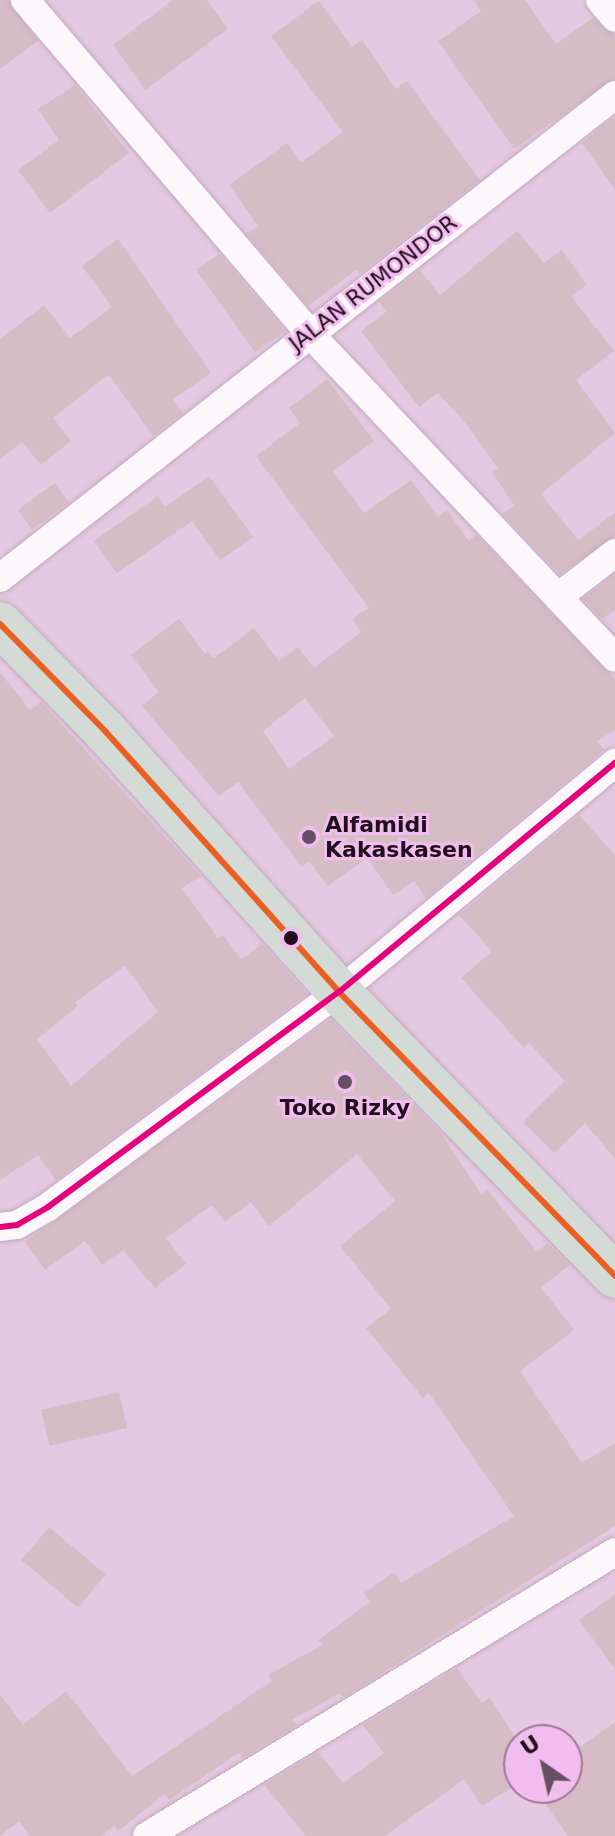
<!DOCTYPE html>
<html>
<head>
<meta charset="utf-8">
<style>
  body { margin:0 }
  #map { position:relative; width:615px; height:1836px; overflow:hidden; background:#e5c9e2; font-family:"DejaVu Sans",sans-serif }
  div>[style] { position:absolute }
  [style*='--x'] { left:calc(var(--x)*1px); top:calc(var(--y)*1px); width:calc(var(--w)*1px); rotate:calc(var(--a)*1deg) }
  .building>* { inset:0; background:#d6bcc4; transform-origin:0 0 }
  .roads { filter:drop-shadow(0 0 2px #c1aabe) drop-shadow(0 0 2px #c1aabe) }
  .minor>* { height:28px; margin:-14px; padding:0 14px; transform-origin:14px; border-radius:14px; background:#fbf7fb }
  .trunk>* { height:44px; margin:-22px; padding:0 22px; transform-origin:22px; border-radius:22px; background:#d4dad6 }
  .bus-1>* { height:6px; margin:-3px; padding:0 3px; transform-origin:3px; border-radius:3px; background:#e86122 }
  .bus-2>* { height:6px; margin:-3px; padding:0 3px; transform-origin:3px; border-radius:3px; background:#e5007d }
  .dots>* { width:22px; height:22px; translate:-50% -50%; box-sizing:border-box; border:4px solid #f1bdec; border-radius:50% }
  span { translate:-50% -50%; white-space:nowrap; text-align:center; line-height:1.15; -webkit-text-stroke:6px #f1bdec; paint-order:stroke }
  .street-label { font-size:22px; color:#210e1f }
  .poi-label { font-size:22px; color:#210e1f; font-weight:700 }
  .left { translate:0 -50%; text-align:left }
  .north { position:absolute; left:503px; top:1724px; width:80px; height:80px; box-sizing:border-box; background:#f1bdec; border:2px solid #9e779a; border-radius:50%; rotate:326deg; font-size:22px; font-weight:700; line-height:32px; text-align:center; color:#210e1f }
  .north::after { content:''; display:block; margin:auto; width:28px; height:36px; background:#664f63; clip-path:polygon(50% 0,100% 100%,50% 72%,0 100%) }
</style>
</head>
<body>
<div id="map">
  <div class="building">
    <i style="clip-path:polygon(0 0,8px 0,38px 41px,0 69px)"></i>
    <i style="clip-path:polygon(173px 0,207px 0,228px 29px,145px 90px,113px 45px)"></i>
    <i style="clip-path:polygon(474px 0,525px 0,556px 44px,593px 18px,615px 35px,615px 78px,514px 149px,438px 41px,481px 11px)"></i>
    <i style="clip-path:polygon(319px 1px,352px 47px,362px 40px,396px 89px,407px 81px,480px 180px,359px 274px,356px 270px,308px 306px,247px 234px,258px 226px,229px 185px,287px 143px,301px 162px,343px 132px,271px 36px)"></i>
    <i style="clip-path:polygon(75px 85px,129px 153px,50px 213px,18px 170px,59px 140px,38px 109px)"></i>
    <i style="clip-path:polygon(615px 117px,615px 190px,582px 143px)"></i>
    <i style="clip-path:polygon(517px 231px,544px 263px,562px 250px,587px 285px,571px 296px,614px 351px,576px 380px,615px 433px,541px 494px,578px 540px,615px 513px,615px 536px,560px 574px,503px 514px,514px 505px,492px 472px,498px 468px,467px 425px,438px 393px,419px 407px,361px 331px,386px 312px,379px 302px,420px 270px,440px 295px)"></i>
    <i style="clip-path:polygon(118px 239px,211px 373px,173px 399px,183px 413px,153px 436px,110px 376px,105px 377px,53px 418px,71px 441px,41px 465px,22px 442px,0 459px,0 339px,44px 305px,70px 338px,112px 307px,82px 266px)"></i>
    <i style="clip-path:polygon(219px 254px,285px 331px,255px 352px,196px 270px)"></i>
    <i style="clip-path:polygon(evenodd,327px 379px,374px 441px,333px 471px,364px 513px,411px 480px,438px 517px,447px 510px,469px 541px,476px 535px,615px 679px,615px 730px,597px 741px,604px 750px,426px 898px,414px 881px,393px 895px,367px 858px,328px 886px,309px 861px,302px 867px,238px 782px,219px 796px,142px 706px,159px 692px,131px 655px,179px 619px,205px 654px,208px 651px,214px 658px,254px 628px,279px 661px,298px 647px,314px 668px,361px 632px,352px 619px,369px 608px,256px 456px,300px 423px,289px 408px,327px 379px,305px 698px,334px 736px,289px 769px,263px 731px,305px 698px)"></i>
    <i style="clip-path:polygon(209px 476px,253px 537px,220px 560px,192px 521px,117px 573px,94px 541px,158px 496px,165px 507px)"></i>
    <i style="left:55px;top:483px;width:24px;height:46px;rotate:54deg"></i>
    <i style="clip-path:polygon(615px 574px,615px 610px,602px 619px,583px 599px)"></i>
    <i style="clip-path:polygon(evenodd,0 672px,30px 710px,41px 702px,201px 876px,182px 888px,218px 938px,223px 935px,241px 959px,262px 944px,307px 994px,56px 1180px,38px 1155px,0 1180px,0 672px,125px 966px,158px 1012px,71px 1086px,37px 1039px,78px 1006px,75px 1002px,125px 966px)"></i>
    <i style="clip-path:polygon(579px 815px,615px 855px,615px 1159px,585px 1123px,554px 1153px,523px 1122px,565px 1081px,529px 1043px,524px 1048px,461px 978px,492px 951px,459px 915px)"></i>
    <i style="clip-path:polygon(331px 1019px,440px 1132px,481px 1194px,487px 1189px,537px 1252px,548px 1243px,570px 1265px,541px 1287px,574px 1330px,520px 1371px,582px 1463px,615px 1443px,615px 1526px,344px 1697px,340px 1693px,292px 1720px,297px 1725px,243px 1758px,239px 1753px,169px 1800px,165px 1794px,118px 1831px,114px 1826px,101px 1836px,30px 1836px,19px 1821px,0 1836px,0 1694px,23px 1725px,66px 1691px,132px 1776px,272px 1681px,268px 1675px,322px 1645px,318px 1640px,370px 1602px,364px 1593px,394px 1572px,401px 1583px,514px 1516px,429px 1393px,423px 1398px,366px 1328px,391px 1309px,340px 1246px,395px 1201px,357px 1154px,269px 1226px,251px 1202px,225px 1222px,212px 1205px,166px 1238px,186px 1264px,155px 1288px,123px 1250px,102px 1265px,85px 1241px,45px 1270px,25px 1242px)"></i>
    <i style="left:119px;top:1392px;width:37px;height:80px;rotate:77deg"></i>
    <i style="left:49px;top:1527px;width:74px;height:43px;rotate:40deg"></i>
    <i style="clip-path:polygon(615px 1594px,615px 1669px,579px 1620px)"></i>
    <i style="clip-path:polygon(457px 1668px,482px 1703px,490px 1698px,519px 1743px,519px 1783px,482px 1806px,464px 1779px,385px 1836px,306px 1836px,264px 1785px,318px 1752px,343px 1783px,384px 1753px,363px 1725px)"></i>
    <i style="clip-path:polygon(615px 1722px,615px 1836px,568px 1836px,534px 1788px,567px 1788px,567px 1756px)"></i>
  </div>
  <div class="roads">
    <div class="minor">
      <i style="--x:25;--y:0;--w:438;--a:49.5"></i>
      <i style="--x:309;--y:333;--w:446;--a:46.7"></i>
      <i style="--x:600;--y:0;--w:23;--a:50"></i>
      <i style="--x:0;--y:578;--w:782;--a:-38.14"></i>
      <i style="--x:558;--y:597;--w:72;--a:-37.7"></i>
      <i style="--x:0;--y:1227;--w:17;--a:-7"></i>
      <i style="--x:17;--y:1225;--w:36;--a:-30"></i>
      <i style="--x:48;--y:1207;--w:362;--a:-36.5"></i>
      <i style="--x:339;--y:992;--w:359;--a:-39.7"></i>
      <i style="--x:147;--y:1836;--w:547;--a:-31.25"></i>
    </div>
    <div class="trunk">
      <i style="--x:0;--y:624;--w:151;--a:45.5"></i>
      <i style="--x:106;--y:732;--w:349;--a:48.1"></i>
      <i style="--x:339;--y:992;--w:396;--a:45.8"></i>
    </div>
  </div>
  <div class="bus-1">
    <i style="--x:0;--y:624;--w:151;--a:45.5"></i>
    <i style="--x:106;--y:732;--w:349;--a:48.1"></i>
    <i style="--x:339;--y:992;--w:396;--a:45.8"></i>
  </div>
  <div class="bus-2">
    <i style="--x:0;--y:1227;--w:17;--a:-7"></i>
    <i style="--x:17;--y:1225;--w:36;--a:-30"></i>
    <i style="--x:48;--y:1207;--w:362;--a:-36.5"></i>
    <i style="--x:339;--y:992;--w:359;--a:-39.7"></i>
  </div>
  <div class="dots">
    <i style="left:309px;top:837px;background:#664f63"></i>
    <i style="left:291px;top:938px;background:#210e1f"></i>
    <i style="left:345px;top:1082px;background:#664f63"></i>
  </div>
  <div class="street-label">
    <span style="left:373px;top:283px;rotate:-38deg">JALAN RUMONDOR</span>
  </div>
  <div class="poi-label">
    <span class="left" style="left:325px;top:837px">Alfamidi<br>Kakaskasen</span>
    <span style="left:345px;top:1108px">Toko Rizky</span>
  </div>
  <div class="north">U</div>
</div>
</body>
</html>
